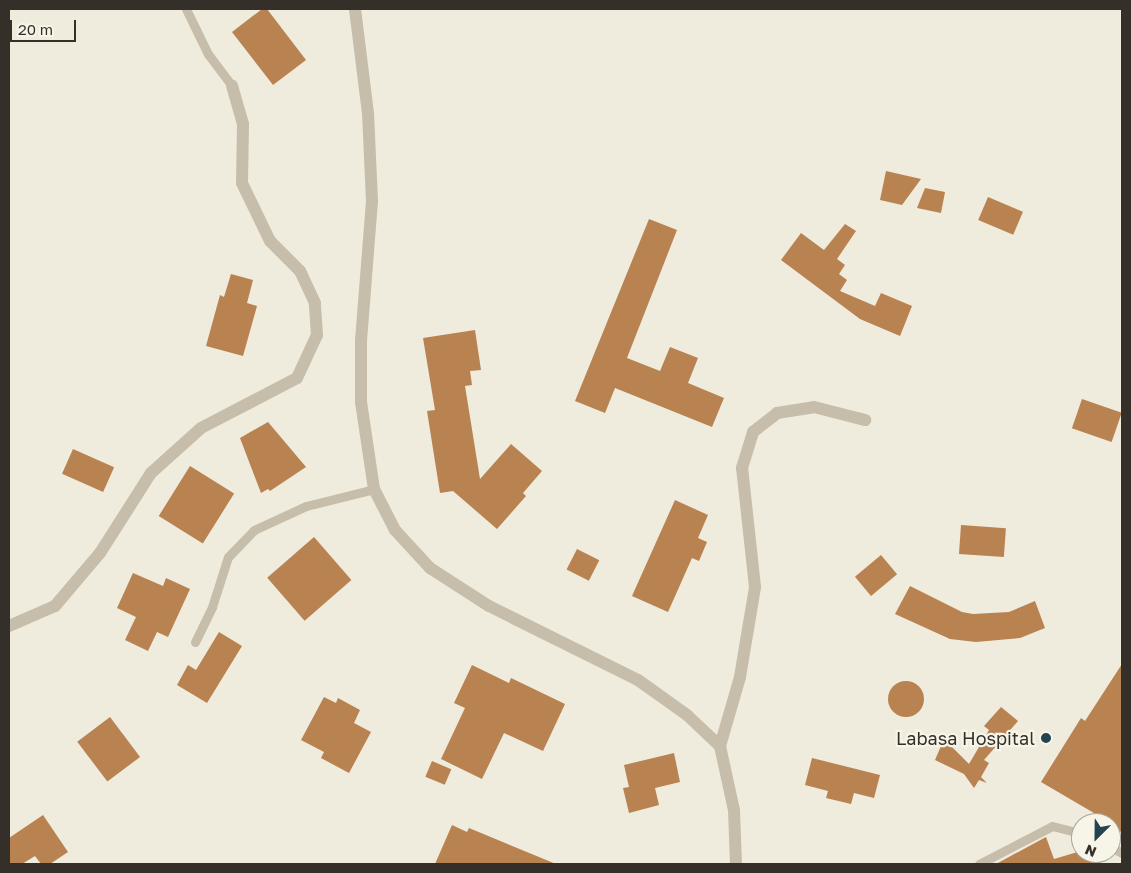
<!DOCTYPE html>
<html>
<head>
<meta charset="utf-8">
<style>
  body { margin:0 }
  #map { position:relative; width:1131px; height:873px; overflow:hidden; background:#efebdd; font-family:"Golos Text",sans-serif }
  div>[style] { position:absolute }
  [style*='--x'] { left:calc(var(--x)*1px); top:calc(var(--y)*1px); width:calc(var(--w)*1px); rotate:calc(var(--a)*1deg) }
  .building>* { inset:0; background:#b88251; transform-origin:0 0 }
  .round { border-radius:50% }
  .lane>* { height:9px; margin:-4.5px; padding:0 4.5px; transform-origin:4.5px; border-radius:4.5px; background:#c6bdaa }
  .street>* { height:12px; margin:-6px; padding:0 6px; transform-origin:6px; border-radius:6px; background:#c6bdaa }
  .dots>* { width:14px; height:14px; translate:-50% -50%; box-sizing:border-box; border:2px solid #f7f4e8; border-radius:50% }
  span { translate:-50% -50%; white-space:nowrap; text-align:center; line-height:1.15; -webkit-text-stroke:4.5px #f7f4e8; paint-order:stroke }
  .poi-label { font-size:18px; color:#342f29 }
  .right { translate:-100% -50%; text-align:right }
  .frame { position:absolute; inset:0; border:10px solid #342f29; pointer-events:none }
  .north { position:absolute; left:1071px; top:813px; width:50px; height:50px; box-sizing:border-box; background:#f7f4e8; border:1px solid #a9a59c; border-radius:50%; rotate:203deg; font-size:14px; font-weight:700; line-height:20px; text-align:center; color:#342f29 }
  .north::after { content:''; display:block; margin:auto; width:18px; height:22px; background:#234351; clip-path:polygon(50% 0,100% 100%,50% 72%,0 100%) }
  .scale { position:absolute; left:10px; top:20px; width:66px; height:22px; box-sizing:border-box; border:2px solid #342f29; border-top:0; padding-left:6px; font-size:15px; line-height:18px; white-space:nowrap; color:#342f29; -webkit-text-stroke:4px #f7f4e8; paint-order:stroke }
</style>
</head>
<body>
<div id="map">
  <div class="building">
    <i style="clip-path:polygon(262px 9px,267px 9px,306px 60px,273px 85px,232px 32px)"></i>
    <i style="clip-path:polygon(886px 171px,921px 179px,902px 205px,880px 200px)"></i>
    <i style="clip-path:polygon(925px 188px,945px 192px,941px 213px,917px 208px)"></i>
    <i style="left:988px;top:197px;width:38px;height:25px;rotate:23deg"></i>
    <i style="clip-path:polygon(649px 219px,677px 230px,627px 358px,660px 371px,670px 347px,698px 358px,688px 383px,724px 398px,712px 427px,615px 388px,605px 413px,575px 401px)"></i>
    <i style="clip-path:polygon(845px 224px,856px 231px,837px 259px,845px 265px,839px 274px,847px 280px,840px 291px,875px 306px,881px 293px,912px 306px,900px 336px,860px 319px,781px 260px,801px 233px,824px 250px)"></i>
    <i style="clip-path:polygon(231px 274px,253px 280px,247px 303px,257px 306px,243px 356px,206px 346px,220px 295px,224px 297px)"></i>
    <i style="clip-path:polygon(475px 330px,481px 370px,470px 371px,472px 385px,465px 386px,480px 479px,511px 444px,542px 471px,523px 493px,526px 496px,497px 529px,453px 491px,440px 493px,427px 411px,435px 410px,423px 338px)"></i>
    <i style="left:1082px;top:399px;width:42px;height:31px;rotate:19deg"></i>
    <i style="clip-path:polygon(268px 422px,306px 467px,270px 491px,268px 489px,261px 493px,240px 438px)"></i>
    <i style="left:73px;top:449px;width:45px;height:27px;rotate:24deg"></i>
    <i style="left:190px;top:466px;width:52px;height:59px;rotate:32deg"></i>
    <i style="clip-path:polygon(675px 500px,708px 515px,698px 538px,707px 542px,699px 561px,692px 558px,668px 612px,632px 596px)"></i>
    <i style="left:961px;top:525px;width:45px;height:29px;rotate:4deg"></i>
    <i style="left:314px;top:537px;width:57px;height:62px;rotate:49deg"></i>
    <i style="left:577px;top:549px;width:25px;height:23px;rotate:27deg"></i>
    <i style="left:881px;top:555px;width:25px;height:34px;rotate:50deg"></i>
    <i style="clip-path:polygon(133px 573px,163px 586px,166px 578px,190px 589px,168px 637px,157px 632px,148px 651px,125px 640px,136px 617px,117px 608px)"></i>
    <i style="clip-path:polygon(910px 586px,962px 612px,973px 614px,1009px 612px,1035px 601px,1045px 628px,1020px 638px,976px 642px,950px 639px,895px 614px)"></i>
    <i style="clip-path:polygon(219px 632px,242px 646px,207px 703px,177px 685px,188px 665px,196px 670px)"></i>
    <i style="clip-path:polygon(1122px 664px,1122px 833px,1111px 823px,1041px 782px,1081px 718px,1085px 721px)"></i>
    <i style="clip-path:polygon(472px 665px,509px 683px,511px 678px,565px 704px,543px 751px,504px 733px,482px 779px,441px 759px,465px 708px,454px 703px)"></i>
    <i class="round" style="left:888px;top:681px;width:36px;height:36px"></i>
    <i style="clip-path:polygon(324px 697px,336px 703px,338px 698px,360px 710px,354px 723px,371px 732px,349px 773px,321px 758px,324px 752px,301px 740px)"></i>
    <i style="clip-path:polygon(1001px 707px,1018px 721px,984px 760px,989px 763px,981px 777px,987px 783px,979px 780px,974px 788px,964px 774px,935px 760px,944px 739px,969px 764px,989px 730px,984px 726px)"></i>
    <i style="left:110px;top:717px;width:50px;height:41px;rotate:53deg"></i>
    <i style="clip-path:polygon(674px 753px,680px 782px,655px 788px,659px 805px,629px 813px,623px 788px,629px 787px,624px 765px)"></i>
    <i style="clip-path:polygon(812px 758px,880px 775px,874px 798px,854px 793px,851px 804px,826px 798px,828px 791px,805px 785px)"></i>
    <i style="left:432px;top:761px;width:21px;height:17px;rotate:23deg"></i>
    <i style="clip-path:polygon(43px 815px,68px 852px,50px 864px,41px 864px,35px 856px,22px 864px,9px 864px,9px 838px)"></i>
    <i style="clip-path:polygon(452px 825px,467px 832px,469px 828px,556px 864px,435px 864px)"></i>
    <i style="clip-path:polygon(1046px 837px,1054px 859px,1081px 851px,1103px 853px,1107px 860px,1096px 864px,996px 864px)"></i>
  </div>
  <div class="lane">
    <i style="--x:186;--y:9;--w:50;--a:63.9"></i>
    <i style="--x:208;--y:54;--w:40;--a:53"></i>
    <i style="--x:195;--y:642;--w:39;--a:-64"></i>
    <i style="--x:212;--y:607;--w:52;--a:-72.3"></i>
    <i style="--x:228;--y:557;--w:37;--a:-46"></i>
    <i style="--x:254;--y:530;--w:57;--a:-24.8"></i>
    <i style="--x:306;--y:506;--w:70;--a:-14"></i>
    <i style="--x:1111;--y:847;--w:13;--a:29"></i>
    <i style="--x:979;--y:864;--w:82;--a:-27.5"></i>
    <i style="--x:1052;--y:826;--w:30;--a:14"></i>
  </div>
  <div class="street">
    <i style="--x:355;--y:9;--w:105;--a:82.9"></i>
    <i style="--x:368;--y:113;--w:88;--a:87.4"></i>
    <i style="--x:372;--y:201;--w:139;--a:94.5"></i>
    <i style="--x:361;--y:340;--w:62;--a:90"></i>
    <i style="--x:361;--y:402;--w:88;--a:81.5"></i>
    <i style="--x:374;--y:489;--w:46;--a:62.9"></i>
    <i style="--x:395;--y:530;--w:52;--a:47.4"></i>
    <i style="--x:430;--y:568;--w:70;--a:32.8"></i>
    <i style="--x:489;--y:606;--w:166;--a:26.4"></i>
    <i style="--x:638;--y:680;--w:60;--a:35.5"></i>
    <i style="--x:687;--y:715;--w:45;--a:43.2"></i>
    <i style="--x:720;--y:746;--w:66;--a:77.7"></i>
    <i style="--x:734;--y:810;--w:54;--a:87.9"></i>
    <i style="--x:9;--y:626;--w:50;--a:-23.5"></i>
    <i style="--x:55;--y:606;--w:70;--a:-49.7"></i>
    <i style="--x:100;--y:553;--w:95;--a:-57.5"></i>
    <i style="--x:151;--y:473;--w:67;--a:-42"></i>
    <i style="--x:201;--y:428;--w:108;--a:-27.5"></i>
    <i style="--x:297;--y:378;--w:47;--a:-65.1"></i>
    <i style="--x:317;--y:335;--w:32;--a:-94"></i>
    <i style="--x:315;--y:303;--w:35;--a:-115"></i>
    <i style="--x:300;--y:271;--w:42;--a:-135"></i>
    <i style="--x:270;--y:241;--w:64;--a:-115.8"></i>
    <i style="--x:242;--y:183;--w:59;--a:-89"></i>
    <i style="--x:243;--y:124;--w:40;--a:-106"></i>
    <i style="--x:720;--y:746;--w:72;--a:-73.8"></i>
    <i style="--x:740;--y:677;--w:91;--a:-80.5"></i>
    <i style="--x:755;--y:587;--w:120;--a:-96.2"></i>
    <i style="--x:742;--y:468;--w:38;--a:-73"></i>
    <i style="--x:753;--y:432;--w:31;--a:-38"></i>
    <i style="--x:777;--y:413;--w:37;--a:-9"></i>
    <i style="--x:814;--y:407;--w:53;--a:14.3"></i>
  </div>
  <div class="dots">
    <i style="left:1046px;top:738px;background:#234351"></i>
  </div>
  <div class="poi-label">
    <span class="right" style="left:1035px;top:738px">Labasa Hospital</span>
  </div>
  <div class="frame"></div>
  <div class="north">N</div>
  <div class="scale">20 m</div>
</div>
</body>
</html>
